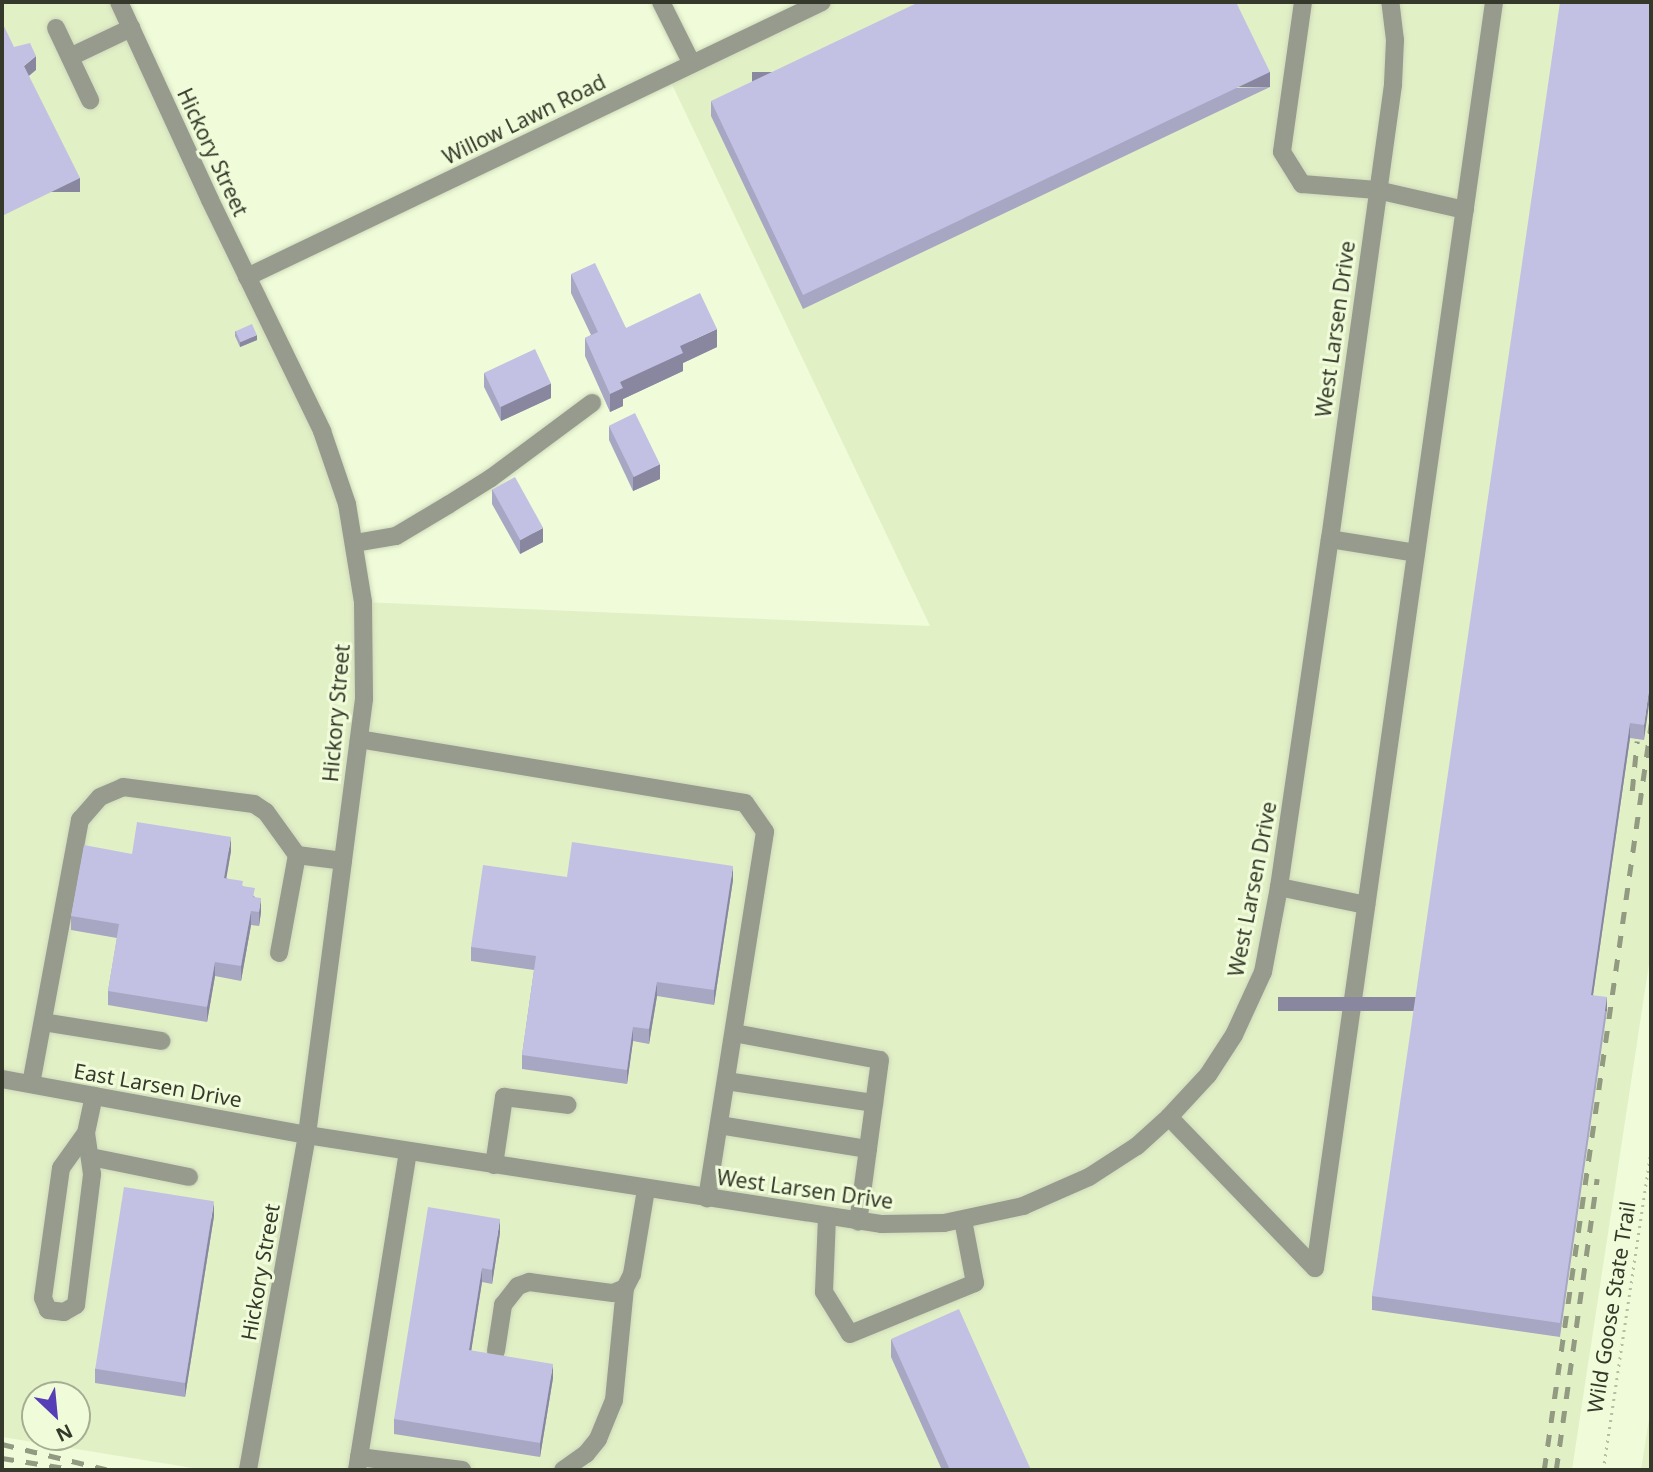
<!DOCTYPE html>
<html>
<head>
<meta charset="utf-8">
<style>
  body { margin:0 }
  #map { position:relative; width:1653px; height:1472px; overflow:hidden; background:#f0fcd9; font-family:"Noto Sans",sans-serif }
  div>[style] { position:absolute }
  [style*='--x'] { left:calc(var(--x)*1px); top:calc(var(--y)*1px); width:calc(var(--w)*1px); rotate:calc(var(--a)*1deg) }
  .built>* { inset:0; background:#e2f0c6 }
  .path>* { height:2.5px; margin-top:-1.25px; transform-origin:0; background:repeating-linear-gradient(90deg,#b6bfa3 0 2px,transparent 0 7px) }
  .roads { filter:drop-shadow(0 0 2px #ced9ba) drop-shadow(0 0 2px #ced9ba) }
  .minor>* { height:18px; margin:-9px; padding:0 9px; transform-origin:9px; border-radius:9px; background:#969b8d }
  .rail>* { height:4.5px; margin-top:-2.25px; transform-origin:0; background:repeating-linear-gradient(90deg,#929a81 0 12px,transparent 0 24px) }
  .wall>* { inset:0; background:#a7a6c3 }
  .shaded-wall>* { inset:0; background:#88879f; transform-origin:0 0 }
  .building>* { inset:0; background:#c2c1e3; transform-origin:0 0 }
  span { translate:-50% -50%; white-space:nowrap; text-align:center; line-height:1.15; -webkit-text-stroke:6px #f0fcd9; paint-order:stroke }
  .street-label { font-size:21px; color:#35392b }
  .frame { position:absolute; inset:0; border:4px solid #35392b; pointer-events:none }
  .north { position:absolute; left:21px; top:1381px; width:70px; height:70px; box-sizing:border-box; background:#f0fcd9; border:2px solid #a5ae93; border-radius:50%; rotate:154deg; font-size:19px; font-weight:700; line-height:28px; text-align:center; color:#35392b }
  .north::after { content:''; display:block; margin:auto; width:24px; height:32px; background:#563eb6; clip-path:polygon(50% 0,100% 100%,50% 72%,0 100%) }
</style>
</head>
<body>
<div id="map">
  <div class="built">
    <i style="clip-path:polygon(evenodd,2px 2px,119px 2px,322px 431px,363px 602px,930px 626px,667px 74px,822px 2px,1651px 2px,1651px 951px,1572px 1470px,205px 1470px,2px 1437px,2px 2px,35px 1395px,77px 1395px,77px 1437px,35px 1437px,35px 1395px)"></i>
    <i style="clip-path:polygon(1651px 1406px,1651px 1470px,1641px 1470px)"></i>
  </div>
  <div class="path">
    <i style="--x:1603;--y:1470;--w:325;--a:-81.5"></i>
  </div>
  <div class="roads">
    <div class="minor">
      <i style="--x:119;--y:2;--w:218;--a:65.3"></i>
      <i style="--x:210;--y:200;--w:257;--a:64.1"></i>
      <i style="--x:322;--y:431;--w:77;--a:71.1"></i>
      <i style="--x:347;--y:504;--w:99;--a:80.7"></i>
      <i style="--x:363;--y:602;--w:97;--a:89.4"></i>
      <i style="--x:364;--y:699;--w:163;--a:97.4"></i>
      <i style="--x:343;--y:861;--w:276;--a:97.5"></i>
      <i style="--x:307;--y:1135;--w:340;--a:100"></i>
      <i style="--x:661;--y:2;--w:69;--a:63.4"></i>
      <i style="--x:1303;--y:2;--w:151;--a:98"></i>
      <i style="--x:1282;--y:152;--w:38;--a:58"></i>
      <i style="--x:1302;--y:184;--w:75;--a:4.6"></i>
      <i style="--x:1377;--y:190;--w:90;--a:12.8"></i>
      <i style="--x:56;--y:28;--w:80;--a:64.7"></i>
      <i style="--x:70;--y:57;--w:68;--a:-25.4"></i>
      <i style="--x:247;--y:277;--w:637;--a:-25.56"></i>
      <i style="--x:1330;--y:539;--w:87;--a:9.2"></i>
      <i style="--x:355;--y:543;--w:42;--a:-9.7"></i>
      <i style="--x:396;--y:536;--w:61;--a:-30.8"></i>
      <i style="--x:448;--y:505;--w:51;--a:-32.1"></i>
      <i style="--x:491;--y:478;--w:126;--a:-36.6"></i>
      <i style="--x:359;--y:739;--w:391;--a:9.4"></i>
      <i style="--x:745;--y:803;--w:35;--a:55"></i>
      <i style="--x:765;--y:832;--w:371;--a:99"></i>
      <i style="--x:1279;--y:887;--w:89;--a:11.7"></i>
      <i style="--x:279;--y:953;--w:100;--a:-79.6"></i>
      <i style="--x:43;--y:1022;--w:120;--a:9.1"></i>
      <i style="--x:734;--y:1033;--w:148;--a:10.5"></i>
      <i style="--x:880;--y:1060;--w:163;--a:97.7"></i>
      <i style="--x:2;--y:1079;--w:310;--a:10.4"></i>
      <i style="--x:307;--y:1135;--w:582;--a:8.8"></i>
      <i style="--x:882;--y:1224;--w:62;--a:-0.9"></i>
      <i style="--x:944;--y:1223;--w:81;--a:-12.1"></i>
      <i style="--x:1023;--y:1206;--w:72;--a:-23.7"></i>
      <i style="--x:1089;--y:1177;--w:57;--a:-32.9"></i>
      <i style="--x:1137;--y:1146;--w:43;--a:-42.2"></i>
      <i style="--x:1169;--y:1117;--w:57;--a:-47.1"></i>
      <i style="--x:1208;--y:1075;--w:48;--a:-57"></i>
      <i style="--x:1234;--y:1035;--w:69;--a:-65.3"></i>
      <i style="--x:1263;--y:972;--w:86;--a:-79.3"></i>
      <i style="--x:1279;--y:887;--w:352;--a:-81.7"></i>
      <i style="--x:1330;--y:539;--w:459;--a:-82.1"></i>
      <i style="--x:1393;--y:84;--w:44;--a:-87.4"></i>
      <i style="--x:1395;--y:40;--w:38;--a:-97"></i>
      <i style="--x:726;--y:1081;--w:150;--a:8.5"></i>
      <i style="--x:31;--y:1084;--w:269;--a:-79.5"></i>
      <i style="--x:80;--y:820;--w:30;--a:-49"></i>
      <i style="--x:100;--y:797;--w:25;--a:-23"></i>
      <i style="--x:123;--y:787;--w:132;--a:7.4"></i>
      <i style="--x:254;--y:804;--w:14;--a:34"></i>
      <i style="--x:266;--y:812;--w:53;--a:54.2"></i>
      <i style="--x:297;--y:855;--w:46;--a:7.4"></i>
      <i style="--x:1169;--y:1117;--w:210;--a:46"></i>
      <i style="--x:1315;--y:1268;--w:1279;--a:-81.95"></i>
      <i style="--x:719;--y:1125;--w:151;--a:9.2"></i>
      <i style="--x:86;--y:1133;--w:43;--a:125.5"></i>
      <i style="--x:61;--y:1168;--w:131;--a:97.9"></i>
      <i style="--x:43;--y:1298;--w:13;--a:67"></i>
      <i style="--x:48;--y:1310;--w:16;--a:7"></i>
      <i style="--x:64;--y:1312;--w:14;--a:-30"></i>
      <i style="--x:76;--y:1305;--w:132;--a:-83"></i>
      <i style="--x:92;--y:1174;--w:41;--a:-98.3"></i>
      <i style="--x:86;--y:1133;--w:38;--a:-78"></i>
      <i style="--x:91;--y:1157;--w:100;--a:11.5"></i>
      <i style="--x:494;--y:1165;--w:69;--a:-81.6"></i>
      <i style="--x:504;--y:1097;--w:64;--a:7.1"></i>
      <i style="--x:827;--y:1217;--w:75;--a:92.3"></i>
      <i style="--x:824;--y:1292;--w:49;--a:58.2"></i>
      <i style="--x:850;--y:1334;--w:135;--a:-22.2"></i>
      <i style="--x:975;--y:1283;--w:64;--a:-100.8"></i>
      <i style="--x:496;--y:1351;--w:47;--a:-81.3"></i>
      <i style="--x:503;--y:1305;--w:24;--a:-52"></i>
      <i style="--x:518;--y:1286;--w:12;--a:-20"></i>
      <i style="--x:529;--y:1282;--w:85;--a:7.5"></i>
      <i style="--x:613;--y:1293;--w:13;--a:-23"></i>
      <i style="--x:625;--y:1288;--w:16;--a:-63"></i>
      <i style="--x:632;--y:1274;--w:86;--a:-80.6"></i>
      <i style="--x:359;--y:1457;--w:104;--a:7.2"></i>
      <i style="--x:357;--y:1470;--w:322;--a:-80.9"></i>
      <i style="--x:563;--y:1470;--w:28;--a:-35"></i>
      <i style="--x:586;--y:1454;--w:19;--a:-51"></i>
      <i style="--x:598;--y:1439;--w:42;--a:-67.7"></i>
      <i style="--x:614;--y:1400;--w:113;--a:-84.4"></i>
    </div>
  </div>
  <div class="rail">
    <i style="--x:1632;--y:791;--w:50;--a:-84.3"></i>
    <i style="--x:2;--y:1444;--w:110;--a:13.7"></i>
    <i style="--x:2;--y:1458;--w:70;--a:9.1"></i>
    <i style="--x:1544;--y:1470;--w:754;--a:-81.84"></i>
    <i style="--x:1556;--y:1470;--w:294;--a:-82"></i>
  </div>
  <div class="wall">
    <i style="clip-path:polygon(1651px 2px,1644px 740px,1630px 738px,1593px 995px,1607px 1011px,1560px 1337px,1372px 1310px,1372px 1296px)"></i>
    <i style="clip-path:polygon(1270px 87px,803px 309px,711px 116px,711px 101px)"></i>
    <i style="clip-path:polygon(571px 274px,626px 328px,717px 347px,683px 363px,683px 371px,623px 399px,623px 406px,610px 412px,585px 356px,585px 338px,591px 335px,571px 293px)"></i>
    <i style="clip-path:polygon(235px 331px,257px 340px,240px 347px,235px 336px)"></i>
    <i style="clip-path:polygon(484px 373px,551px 398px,501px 421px,484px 387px)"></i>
    <i style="clip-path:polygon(609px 426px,660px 479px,633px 491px,609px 440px)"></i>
    <i style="clip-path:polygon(492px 489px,543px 542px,520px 554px,492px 504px)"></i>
    <i style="clip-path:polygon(231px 851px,226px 878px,243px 886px,255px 897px,261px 912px,259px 926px,251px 925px,241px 981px,215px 976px,207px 1022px,108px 1005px,108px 991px,117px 938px,71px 930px,71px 916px,132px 854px)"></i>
    <i style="clip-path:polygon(567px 877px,733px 880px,714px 1005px,657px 996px,649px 1044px,633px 1041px,627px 1084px,522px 1069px,522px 1055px,534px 970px,471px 961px,471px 947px)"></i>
    <i style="clip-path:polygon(214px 1216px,185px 1397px,95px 1383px,95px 1369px)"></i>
    <i style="clip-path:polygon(500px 1233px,492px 1284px,482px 1282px,471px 1351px,553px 1378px,540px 1457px,394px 1434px,394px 1419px)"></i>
    <i style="clip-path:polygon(891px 1339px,1031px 1470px,942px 1470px,891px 1357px)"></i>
  </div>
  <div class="shaded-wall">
    <i style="clip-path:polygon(36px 56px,36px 70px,24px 80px,24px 66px)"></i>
    <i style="left:1270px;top:72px;width:15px;height:518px;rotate:90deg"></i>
    <i style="left:80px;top:178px;width:14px;height:87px;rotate:90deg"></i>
    <i style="clip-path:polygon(717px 329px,717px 347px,683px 363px,683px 371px,623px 399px,623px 406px,610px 412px,610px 394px,620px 382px,680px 346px)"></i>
    <i style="clip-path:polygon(257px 335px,257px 340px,240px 347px,240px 342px)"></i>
    <i style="clip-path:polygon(551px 383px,551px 398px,501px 421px,501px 407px)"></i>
    <i style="clip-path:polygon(660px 464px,660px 479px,633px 491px,633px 477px)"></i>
    <i style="clip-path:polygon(543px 528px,543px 542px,520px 554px,520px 540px)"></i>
    <i style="clip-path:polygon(1651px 676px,1651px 691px,1644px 740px,1644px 725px)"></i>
    <i style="clip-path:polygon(1630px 723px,1630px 738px,1591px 1009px,1591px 995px)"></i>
    <i style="clip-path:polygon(231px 837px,231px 851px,224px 892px,224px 878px)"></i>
    <i style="clip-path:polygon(733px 866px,733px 880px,714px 1005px,714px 990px)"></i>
    <i style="clip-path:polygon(261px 898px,261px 912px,259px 926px,259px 912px)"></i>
    <i style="clip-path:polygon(251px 911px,251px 925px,241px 981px,241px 966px)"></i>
    <i style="clip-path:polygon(215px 962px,215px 976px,207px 1022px,207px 1007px)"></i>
    <i style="clip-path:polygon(657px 982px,657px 996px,649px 1044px,649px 1029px)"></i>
    <i style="left:1607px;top:997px;width:14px;height:329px;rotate:90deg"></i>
    <i style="clip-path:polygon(633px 1027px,633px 1041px,627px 1084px,627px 1070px)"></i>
    <i style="clip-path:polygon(214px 1202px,214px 1216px,185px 1397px,185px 1383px)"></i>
    <i style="clip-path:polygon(500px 1219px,500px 1233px,492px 1284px,492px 1270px)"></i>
    <i style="clip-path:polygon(482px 1268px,482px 1282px,469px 1365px,469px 1350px)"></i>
    <i style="clip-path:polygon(553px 1364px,553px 1378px,540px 1457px,540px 1443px)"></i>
  </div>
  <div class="building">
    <i style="clip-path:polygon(919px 2px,1236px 2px,1270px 72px,803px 295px,711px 101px)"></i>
    <i style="clip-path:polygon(1560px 2px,1651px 2px,1651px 676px,1644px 725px,1630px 723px,1591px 995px,1607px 997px,1560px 1323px,1372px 1296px)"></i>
    <i style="clip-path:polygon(3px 24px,14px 47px,30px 43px,36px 56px,24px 66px,80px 178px,2px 216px,2px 25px)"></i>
    <i style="clip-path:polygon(595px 263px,626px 328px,700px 293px,717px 329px,680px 346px,683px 353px,620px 382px,623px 388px,610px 394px,585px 338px,598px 332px,571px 274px)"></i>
    <i style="left:252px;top:324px;width:12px;height:18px;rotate:66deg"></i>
    <i style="left:535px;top:349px;width:38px;height:56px;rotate:65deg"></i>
    <i style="left:635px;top:413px;width:57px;height:29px;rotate:64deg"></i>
    <i style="left:515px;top:477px;width:58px;height:26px;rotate:61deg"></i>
    <i style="clip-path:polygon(137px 822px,231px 837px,224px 878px,243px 881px,242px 886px,255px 888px,253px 897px,261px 898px,259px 912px,251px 911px,241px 966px,215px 962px,207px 1007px,108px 991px,119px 924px,71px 916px,84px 845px,132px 854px)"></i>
    <i style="clip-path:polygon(572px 842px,733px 866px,714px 990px,657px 982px,649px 1029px,633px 1027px,627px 1070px,522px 1055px,536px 956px,471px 947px,483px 865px,567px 877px)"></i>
    <i style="left:124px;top:1187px;width:91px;height:184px;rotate:9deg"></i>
    <i style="clip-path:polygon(428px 1207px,500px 1219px,492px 1270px,482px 1268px,469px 1350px,553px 1364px,540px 1443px,394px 1419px)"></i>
    <i style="clip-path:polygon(959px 1309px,1031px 1470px,950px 1470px,891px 1339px)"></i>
  </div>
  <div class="street-label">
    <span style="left:524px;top:119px;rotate:-26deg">Willow Lawn Road</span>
    <span style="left:213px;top:152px;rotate:65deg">Hickory Street</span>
    <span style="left:1335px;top:329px;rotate:-82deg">West Larsen Drive</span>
    <span style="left:336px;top:713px;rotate:-85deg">Hickory Street</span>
    <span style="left:1252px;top:889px;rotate:-79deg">West Larsen Drive</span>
    <span style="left:158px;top:1085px;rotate:10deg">East Larsen Drive</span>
    <span style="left:805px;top:1189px;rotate:8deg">West Larsen Drive</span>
    <span style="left:260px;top:1272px;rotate:-80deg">Hickory Street</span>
    <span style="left:1611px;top:1307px;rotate:-81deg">Wild Goose State Trail</span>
  </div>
  <div class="frame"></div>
  <div class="north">N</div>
</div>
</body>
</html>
